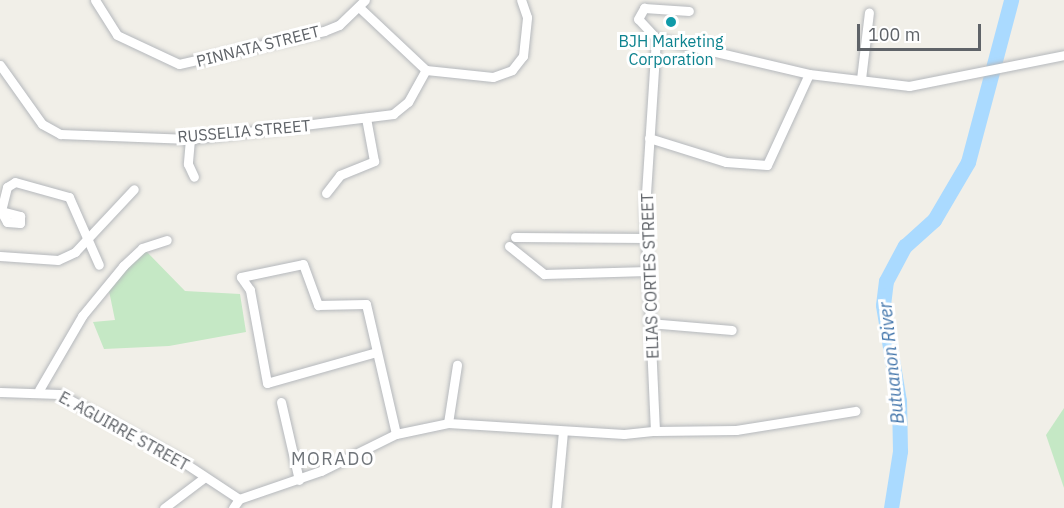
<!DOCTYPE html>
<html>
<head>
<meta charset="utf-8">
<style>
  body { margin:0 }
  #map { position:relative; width:1064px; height:508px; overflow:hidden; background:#f1efe8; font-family:"IBM Plex Sans",sans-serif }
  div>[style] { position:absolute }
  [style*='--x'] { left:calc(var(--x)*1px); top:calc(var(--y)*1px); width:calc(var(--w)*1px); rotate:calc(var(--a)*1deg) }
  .green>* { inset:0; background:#c5e8c5 }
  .river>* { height:15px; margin:-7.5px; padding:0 7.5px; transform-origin:7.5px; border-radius:7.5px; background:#aadaff }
  .roads { filter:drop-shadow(0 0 2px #b5b8bc) drop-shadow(0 0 2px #b5b8bc) }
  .minor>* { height:9px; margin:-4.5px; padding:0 4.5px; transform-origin:4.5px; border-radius:4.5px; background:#fff }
  .dots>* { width:16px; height:16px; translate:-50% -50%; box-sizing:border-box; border:3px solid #fff; border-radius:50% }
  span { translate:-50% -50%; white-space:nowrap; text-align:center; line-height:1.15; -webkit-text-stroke:6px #fff; paint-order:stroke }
  .culture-label { font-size:16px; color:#0d838f }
  .street-label { font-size:16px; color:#5f6368 }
  .water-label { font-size:18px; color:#4174aa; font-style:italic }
  .neighbourhood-label { font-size:18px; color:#70757a; letter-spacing:1.5px }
  .scale { position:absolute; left:857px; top:24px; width:124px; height:27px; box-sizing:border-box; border:3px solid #5f6368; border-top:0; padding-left:8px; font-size:18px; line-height:21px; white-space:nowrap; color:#5f6368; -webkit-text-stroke:4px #fff; paint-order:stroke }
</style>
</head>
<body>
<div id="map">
  <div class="green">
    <i style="clip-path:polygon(146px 251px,185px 291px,240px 294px,246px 332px,169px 346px,104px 349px,93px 322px,115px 320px,108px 286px)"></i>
    <i style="clip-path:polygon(1064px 408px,1064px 488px,1046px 435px)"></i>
  </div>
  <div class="river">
    <i style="--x:891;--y:508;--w:58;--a:-81"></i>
    <i style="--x:900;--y:451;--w:50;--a:-91.1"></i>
    <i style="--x:899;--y:401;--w:97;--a:-99.5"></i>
    <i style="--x:883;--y:305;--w:24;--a:-83"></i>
    <i style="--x:886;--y:281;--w:40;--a:-62"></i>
    <i style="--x:905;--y:246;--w:39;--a:-42"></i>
    <i style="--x:934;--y:220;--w:67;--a:-59.6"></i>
    <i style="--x:968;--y:162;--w:168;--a:-75.1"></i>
  </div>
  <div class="roads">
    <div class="minor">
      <i style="--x:95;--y:0;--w:41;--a:57.8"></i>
      <i style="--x:117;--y:35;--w:68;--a:25.1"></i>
      <i style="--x:179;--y:64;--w:149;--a:-12.8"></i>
      <i style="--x:324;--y:31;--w:16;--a:-22"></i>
      <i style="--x:339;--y:25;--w:36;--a:-44"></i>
      <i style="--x:361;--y:9;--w:89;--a:43.2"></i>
      <i style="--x:426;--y:70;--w:67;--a:6"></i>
      <i style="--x:493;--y:77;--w:20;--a:-20"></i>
      <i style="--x:512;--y:70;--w:18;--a:-52"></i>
      <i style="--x:523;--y:56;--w:39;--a:-84"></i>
      <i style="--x:527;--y:17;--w:18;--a:-109"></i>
      <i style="--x:656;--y:38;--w:157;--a:13.2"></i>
      <i style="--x:809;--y:74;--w:101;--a:6.8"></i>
      <i style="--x:909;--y:86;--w:158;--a:-11.3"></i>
      <i style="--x:656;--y:38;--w:26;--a:-133"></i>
      <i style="--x:638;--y:19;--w:13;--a:-61"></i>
      <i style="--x:644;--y:8;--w:45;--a:3.8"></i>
      <i style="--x:0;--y:65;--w:72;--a:54.6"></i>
      <i style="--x:42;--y:124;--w:21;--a:29"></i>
      <i style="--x:60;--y:134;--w:130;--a:2.2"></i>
      <i style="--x:190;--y:139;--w:205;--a:-7"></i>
      <i style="--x:393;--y:114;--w:19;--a:-39"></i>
      <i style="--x:408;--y:102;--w:37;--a:-61"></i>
      <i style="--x:861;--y:79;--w:67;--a:-83.2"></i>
      <i style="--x:649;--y:138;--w:81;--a:17.3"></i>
      <i style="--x:726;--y:162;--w:41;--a:4.2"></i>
      <i style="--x:767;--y:165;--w:100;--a:-65.2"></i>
      <i style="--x:190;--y:139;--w:25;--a:95"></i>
      <i style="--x:188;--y:164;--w:14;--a:65"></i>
      <i style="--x:326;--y:193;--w:23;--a:-52"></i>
      <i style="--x:340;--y:175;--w:37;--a:-22"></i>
      <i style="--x:374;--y:161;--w:44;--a:-100.5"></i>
      <i style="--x:1;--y:211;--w:20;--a:15"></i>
      <i style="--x:20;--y:216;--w:7;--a:90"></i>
      <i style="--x:20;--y:223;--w:13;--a:-176"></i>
      <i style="--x:7;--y:222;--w:13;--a:-119"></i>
      <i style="--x:1;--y:211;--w:25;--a:-76"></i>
      <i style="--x:7;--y:187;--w:9;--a:-32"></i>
      <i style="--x:15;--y:182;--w:56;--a:15.5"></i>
      <i style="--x:69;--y:197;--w:74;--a:66.2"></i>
      <i style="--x:515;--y:237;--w:131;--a:0.4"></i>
      <i style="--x:509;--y:246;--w:45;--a:38.7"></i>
      <i style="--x:544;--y:274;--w:104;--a:-1.7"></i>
      <i style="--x:0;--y:256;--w:58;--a:3.9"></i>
      <i style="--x:58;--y:260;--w:19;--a:-25"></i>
      <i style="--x:75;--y:252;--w:86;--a:-46.9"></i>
      <i style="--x:649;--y:323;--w:83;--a:4.8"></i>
      <i style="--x:373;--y:353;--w:110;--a:164.2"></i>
      <i style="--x:267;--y:383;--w:95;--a:-100.4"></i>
      <i style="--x:250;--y:290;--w:16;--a:-125"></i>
      <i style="--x:241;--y:277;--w:63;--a:-11.8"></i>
      <i style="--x:303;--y:264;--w:44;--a:69.9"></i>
      <i style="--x:318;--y:305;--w:48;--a:-1.2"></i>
      <i style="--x:366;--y:304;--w:133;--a:77"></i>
      <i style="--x:39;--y:390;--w:86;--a:-59.8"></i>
      <i style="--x:82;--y:316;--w:65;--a:-50.6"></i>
      <i style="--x:123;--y:266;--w:26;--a:-43"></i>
      <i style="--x:142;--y:248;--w:26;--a:-18"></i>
      <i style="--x:0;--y:392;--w:59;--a:1.9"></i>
      <i style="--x:59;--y:394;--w:131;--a:28.3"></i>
      <i style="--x:174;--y:456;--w:78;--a:33.5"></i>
      <i style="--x:281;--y:402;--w:80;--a:77"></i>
      <i style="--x:448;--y:423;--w:59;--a:-81.2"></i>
      <i style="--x:655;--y:431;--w:81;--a:-0.7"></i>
      <i style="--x:736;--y:430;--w:121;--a:-9.1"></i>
      <i style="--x:164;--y:508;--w:51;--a:-37.1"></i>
      <i style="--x:233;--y:508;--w:11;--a:-56"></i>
      <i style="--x:239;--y:499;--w:87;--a:-18.9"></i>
      <i style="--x:321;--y:471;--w:84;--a:-26.3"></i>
      <i style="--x:396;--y:434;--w:53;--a:-11.9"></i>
      <i style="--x:448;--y:423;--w:176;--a:3.6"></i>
      <i style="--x:624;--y:434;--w:31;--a:-6"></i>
      <i style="--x:655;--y:431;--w:222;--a:-92.6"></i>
      <i style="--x:645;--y:209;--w:171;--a:-86.3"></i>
      <i style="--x:556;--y:508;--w:77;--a:-84.8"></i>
    </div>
  </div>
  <div class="dots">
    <i style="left:671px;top:22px;background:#0f9aa8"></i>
  </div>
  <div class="culture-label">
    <span style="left:671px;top:50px">BJH Marketing<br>Corporation</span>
  </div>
  <div class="street-label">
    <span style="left:258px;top:46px;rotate:-14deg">PINNATA STREET</span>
    <span style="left:244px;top:131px;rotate:-5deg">RUSSELIA STREET</span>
    <span style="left:650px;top:276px;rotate:-92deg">ELIAS CORTES STREET</span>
    <span style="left:124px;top:431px;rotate:29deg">E. AGUIRRE STREET</span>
  </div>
  <div class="water-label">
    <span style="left:892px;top:363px;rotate:-96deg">Butuanon River</span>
  </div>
  <div class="neighbourhood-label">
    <span style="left:333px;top:459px">MORADO</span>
  </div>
  <div class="scale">100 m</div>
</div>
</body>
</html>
